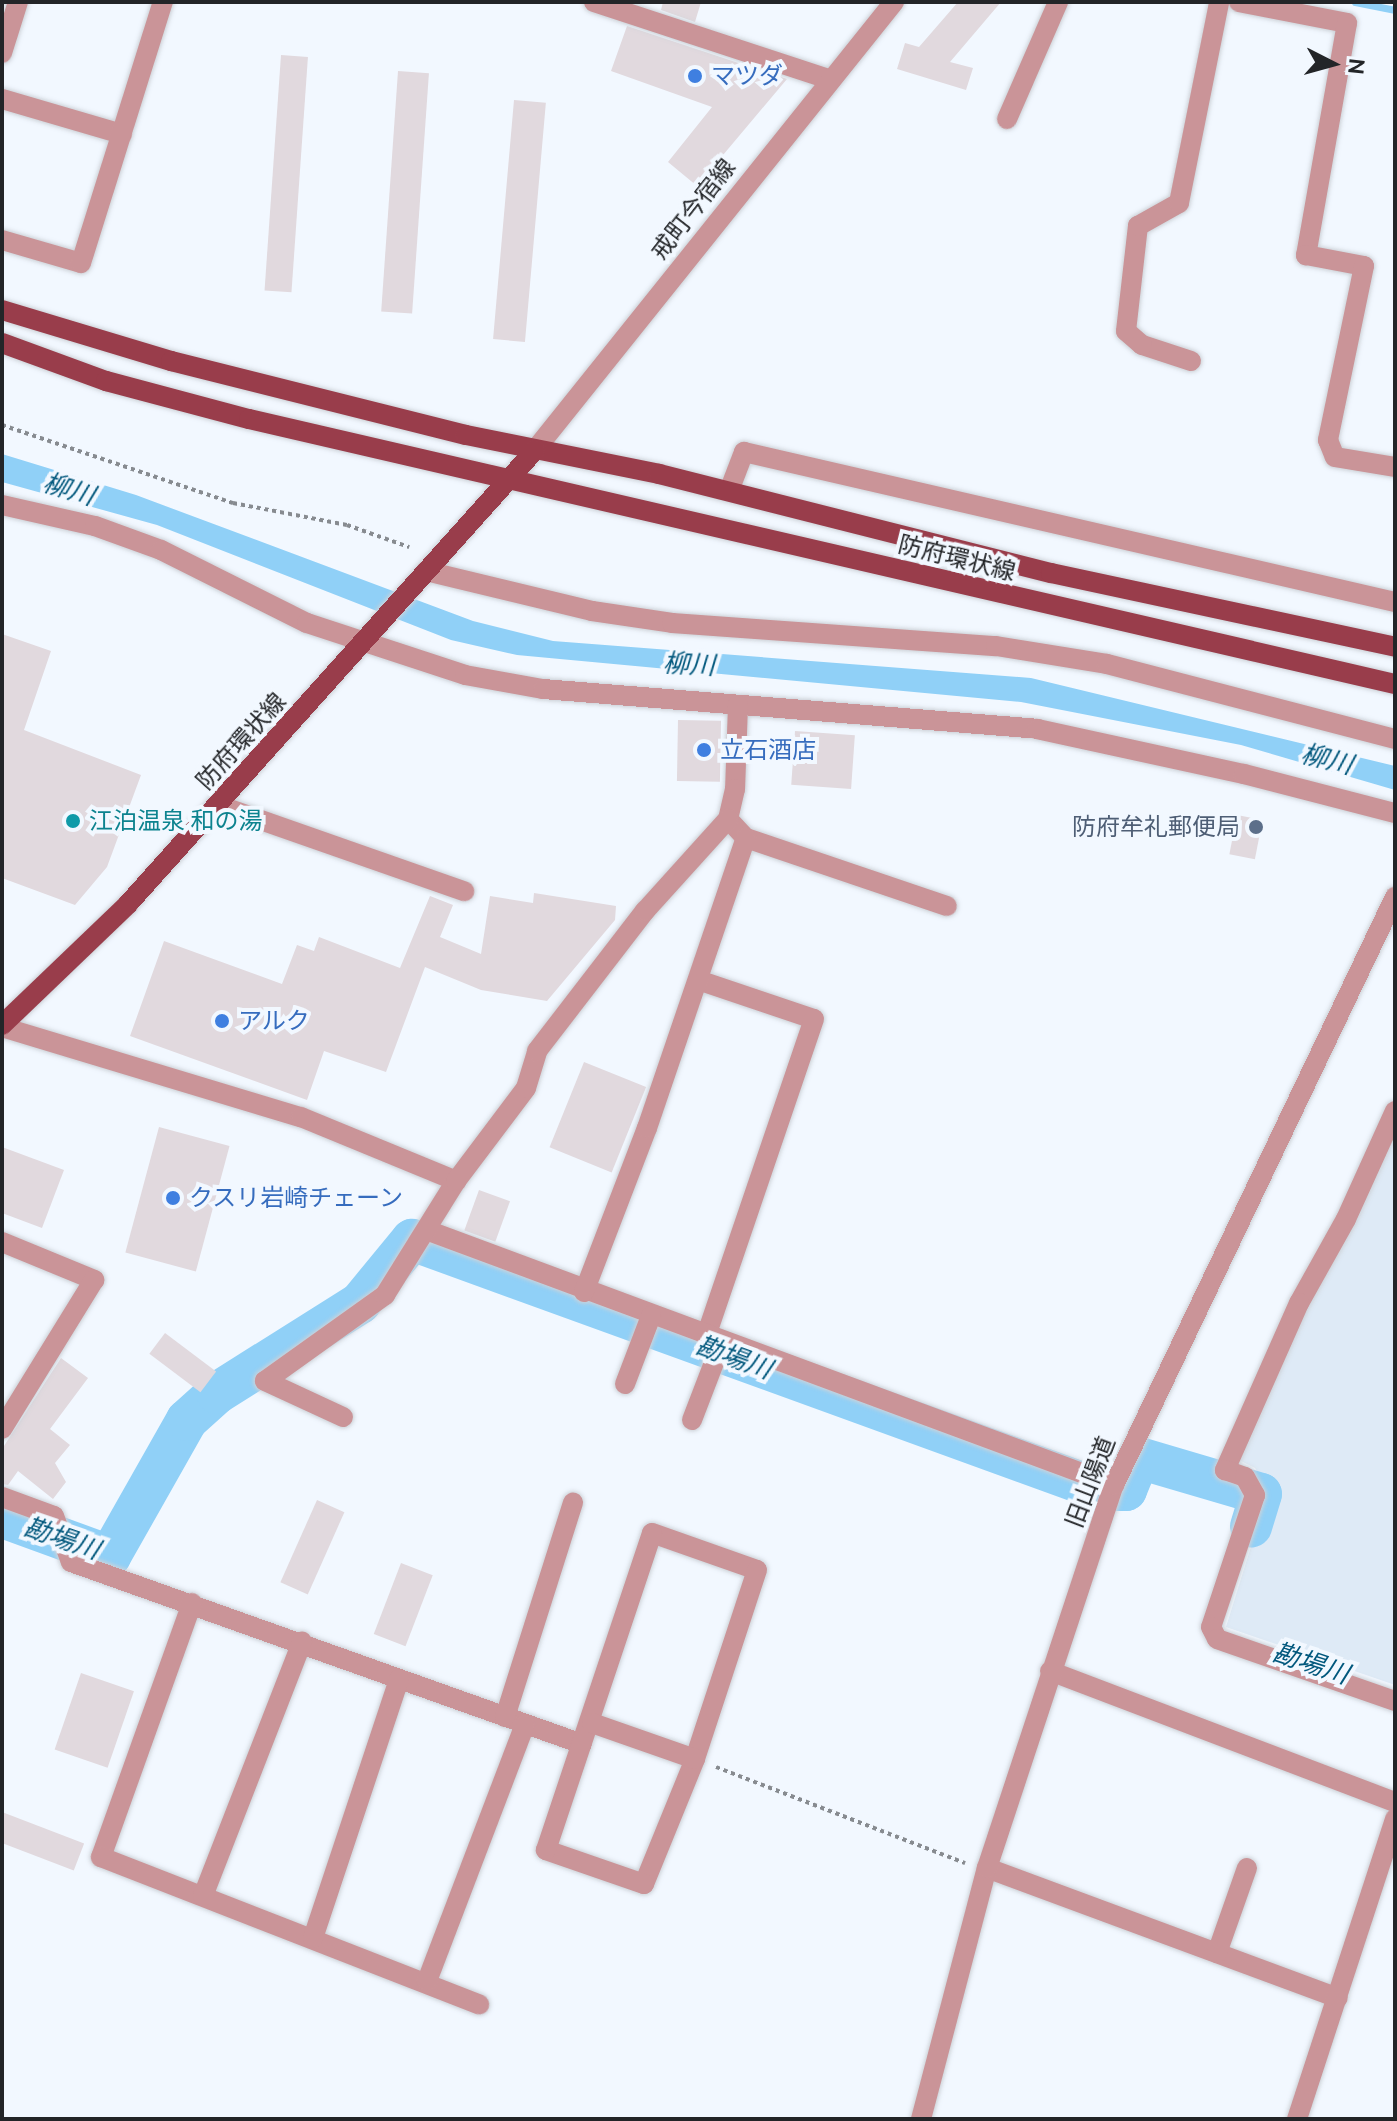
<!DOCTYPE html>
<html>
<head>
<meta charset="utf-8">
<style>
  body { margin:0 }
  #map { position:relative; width:1397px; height:2121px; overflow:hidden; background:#f2f8ff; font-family:Ubuntu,"Noto Sans JP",sans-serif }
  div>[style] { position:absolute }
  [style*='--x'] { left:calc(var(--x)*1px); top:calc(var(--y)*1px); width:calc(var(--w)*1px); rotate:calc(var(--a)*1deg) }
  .built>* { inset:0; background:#deeaf6 }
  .water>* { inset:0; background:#90d0f7 }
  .stream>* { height:7px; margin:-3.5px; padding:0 3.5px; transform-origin:3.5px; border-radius:3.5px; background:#90d0f7 }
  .river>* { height:42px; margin:-21px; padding:0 21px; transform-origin:21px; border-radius:21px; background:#90d0f7 }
  .building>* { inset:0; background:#e1d9de; transform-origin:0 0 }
  .path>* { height:4px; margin-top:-2px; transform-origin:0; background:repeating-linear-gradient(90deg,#878b90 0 4px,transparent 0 8px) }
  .roads { filter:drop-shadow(0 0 2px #cdd2d8) drop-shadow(0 0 2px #cdd2d8) }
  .minor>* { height:20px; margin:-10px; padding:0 10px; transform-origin:10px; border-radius:10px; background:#ca9498 }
  .major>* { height:20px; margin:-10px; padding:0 10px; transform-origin:10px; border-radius:10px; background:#993d4b }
  .dots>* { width:22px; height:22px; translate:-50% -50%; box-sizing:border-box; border:4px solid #f2f8ff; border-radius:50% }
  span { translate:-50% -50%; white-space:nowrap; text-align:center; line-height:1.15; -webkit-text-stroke:8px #f2f8ff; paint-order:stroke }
  .shop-label { font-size:24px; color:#366cbe }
  .left { translate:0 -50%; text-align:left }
  .street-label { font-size:24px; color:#232528 }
  .culture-label { font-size:24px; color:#0d838f }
  .service-label { font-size:24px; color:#4e5e75 }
  .right { translate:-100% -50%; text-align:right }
  .water-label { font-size:26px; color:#02587d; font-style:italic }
  .frame { position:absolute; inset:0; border:4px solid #232528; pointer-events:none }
  .north { position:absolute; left:1293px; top:24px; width:80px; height:80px; -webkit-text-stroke:6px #f2f8ff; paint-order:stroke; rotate:96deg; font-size:22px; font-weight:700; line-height:32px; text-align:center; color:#232528 }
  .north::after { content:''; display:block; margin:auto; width:28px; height:36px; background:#232528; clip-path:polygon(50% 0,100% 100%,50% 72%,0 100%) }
</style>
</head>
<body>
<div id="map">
  <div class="built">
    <i style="clip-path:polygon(1395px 1129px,1395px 1685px,1226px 1627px,1268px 1492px,1255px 1468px,1239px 1460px,1305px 1303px)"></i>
  </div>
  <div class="water">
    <i style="clip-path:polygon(2px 454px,136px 495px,473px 621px,553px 641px,1031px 678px,1395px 766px,1395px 790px,1241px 745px,1021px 702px,517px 655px,451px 640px,157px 525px,2px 482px)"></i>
  </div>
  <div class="stream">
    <i style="--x:1355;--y:2;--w:41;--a:11.3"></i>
  </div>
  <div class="river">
    <i style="--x:2;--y:1517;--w:115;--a:19.9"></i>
    <i style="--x:110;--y:1556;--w:156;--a:-60.5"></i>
    <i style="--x:187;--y:1420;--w:40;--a:-42"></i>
    <i style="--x:217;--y:1393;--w:169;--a:-32.2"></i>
    <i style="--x:360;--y:1303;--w:82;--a:-50.5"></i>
    <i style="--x:412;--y:1240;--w:733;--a:19.94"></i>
    <i style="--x:1101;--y:1490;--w:25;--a:0"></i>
    <i style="--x:1126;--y:1490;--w:35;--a:-68"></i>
    <i style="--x:1139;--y:1458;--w:127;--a:16.4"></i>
    <i style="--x:1261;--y:1494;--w:34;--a:107"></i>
  </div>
  <div class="building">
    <i style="clip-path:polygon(663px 2px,701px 2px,695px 22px,661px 10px)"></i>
    <i style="clip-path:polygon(958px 2px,1001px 2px,950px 62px,973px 68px,966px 90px,897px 69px,905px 43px,919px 47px)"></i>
    <i style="clip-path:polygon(627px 26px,787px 79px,697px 186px,668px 162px,712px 107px,611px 71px)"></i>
    <i style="left:281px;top:55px;width:27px;height:236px;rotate:4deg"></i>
    <i style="left:398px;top:71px;width:31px;height:241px;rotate:4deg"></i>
    <i style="left:514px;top:100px;width:32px;height:240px;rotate:5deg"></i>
    <i style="clip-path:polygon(2px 634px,51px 651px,24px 730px,141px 775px,107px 867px,75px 905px,2px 878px)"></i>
    <i style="left:678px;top:720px;width:43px;height:61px;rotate:1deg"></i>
    <i style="left:795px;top:731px;width:60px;height:54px;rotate:4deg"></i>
    <i style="left:1237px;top:815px;width:26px;height:40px;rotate:11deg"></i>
    <i style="clip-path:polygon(534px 893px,616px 906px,615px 920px,547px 1001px,481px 990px,425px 967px,386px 1072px,324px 1051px,307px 1100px,130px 1036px,164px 941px,282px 984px,297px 945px,314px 951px,319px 937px,400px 968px,430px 896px,453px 905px,440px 937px,481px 954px,490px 896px,533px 903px)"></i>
    <i style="left:584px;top:1062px;width:67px;height:92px;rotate:22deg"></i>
    <i style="left:159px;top:1127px;width:73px;height:130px;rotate:15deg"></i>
    <i style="clip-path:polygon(2px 1147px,64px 1170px,42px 1228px,2px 1213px)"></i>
    <i style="left:479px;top:1190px;width:33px;height:43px;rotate:20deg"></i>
    <i style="left:165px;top:1333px;width:64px;height:26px;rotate:37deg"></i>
    <i style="clip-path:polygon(61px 1358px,88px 1378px,50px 1429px,70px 1445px,55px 1463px,66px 1482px,53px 1499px,18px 1471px,8px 1485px,2px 1484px,2px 1449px)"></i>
    <i style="left:317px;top:1500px;width:30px;height:90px;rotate:24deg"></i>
    <i style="left:401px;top:1563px;width:34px;height:76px;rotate:21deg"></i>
    <i style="left:81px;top:1673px;width:56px;height:81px;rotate:19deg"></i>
    <i style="left:2px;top:1812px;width:88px;height:29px;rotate:21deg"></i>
  </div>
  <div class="path">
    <i style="--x:2;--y:425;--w:244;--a:18.7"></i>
    <i style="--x:233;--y:503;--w:116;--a:10.9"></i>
    <i style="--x:347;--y:525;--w:66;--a:19.5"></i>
    <i style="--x:716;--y:1767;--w:267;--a:21.1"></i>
  </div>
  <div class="roads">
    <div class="minor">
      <i style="--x:594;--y:2;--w:246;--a:18.2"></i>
      <i style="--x:1239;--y:2;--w:110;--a:11"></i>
      <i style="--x:1347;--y:23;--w:236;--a:100"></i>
      <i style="--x:1306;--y:255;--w:59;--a:10.7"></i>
      <i style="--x:1364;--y:266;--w:178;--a:101.7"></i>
      <i style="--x:1328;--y:440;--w:18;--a:68"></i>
      <i style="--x:1335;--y:457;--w:61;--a:9.5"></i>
      <i style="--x:2;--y:53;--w:53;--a:-72.6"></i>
      <i style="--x:2;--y:99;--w:125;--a:16.3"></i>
      <i style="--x:1007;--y:119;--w:128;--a:-66.4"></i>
      <i style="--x:2;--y:240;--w:82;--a:16.2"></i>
      <i style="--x:81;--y:263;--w:274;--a:-72.6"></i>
      <i style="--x:1191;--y:361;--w:52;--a:-161.9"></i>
      <i style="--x:1142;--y:345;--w:21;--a:-139"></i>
      <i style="--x:1126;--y:331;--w:106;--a:-83.5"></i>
      <i style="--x:1138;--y:226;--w:47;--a:-29.3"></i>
      <i style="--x:1179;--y:203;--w:205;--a:-78.7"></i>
      <i style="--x:535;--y:450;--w:574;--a:-51.29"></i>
      <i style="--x:729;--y:491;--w:42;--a:-69"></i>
      <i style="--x:744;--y:452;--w:668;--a:12.98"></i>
      <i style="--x:2;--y:505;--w:95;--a:12.7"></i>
      <i style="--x:95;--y:526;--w:70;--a:20"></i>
      <i style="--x:161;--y:550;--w:163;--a:26.6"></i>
      <i style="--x:307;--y:623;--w:166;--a:18.2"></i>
      <i style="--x:465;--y:675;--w:79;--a:10.2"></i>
      <i style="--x:543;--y:689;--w:496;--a:4.6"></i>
      <i style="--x:1037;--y:729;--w:212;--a:12.3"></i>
      <i style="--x:1244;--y:774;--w:156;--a:14.5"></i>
      <i style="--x:426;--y:571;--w:171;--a:13.5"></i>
      <i style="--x:592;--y:611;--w:81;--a:8.5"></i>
      <i style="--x:672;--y:623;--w:325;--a:4.1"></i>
      <i style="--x:996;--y:646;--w:112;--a:9.2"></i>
      <i style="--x:1107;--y:664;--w:298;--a:14.6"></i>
      <i style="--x:738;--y:705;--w:84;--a:92"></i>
      <i style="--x:735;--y:789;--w:31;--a:103"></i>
      <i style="--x:728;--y:819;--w:26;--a:47"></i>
      <i style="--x:746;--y:838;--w:212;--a:18.7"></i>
      <i style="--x:218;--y:805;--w:261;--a:19.3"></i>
      <i style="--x:698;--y:980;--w:122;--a:18.6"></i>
      <i style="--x:814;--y:1019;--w:335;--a:108.8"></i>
      <i style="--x:2;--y:1027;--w:312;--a:16.8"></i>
      <i style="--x:301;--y:1117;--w:168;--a:22.4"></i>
      <i style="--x:1395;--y:1111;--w:119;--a:114.4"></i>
      <i style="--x:1346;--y:1219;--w:96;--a:119.2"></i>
      <i style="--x:1299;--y:1303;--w:183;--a:113.9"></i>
      <i style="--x:1225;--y:1470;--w:21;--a:19"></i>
      <i style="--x:1245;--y:1477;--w:21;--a:61"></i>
      <i style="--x:1255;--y:1495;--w:139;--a:108.4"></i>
      <i style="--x:1211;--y:1627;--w:13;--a:63"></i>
      <i style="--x:1217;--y:1639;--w:188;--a:19.2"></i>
      <i style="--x:429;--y:1231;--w:731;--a:20.34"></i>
      <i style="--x:2;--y:1242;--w:100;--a:22.4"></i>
      <i style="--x:94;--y:1280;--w:175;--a:121.7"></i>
      <i style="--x:584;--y:1292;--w:176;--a:-69"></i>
      <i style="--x:647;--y:1128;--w:306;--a:-71.2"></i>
      <i style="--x:625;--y:1384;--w:73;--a:-69.1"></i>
      <i style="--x:343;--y:1417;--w:86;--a:-155.2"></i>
      <i style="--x:265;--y:1381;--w:148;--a:-35.6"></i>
      <i style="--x:385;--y:1295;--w:134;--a:-58.1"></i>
      <i style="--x:456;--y:1181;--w:116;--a:-53"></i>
      <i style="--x:526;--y:1088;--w:39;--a:-73"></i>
      <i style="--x:537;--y:1051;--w:177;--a:-52.4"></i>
      <i style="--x:645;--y:911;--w:124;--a:-47.9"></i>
      <i style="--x:692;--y:1420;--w:84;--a:-69"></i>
      <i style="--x:2;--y:1497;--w:55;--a:20.1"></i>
      <i style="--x:54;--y:1516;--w:49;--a:69.7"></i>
      <i style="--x:71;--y:1562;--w:542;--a:19.6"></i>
      <i style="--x:652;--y:1533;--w:111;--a:19.4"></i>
      <i style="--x:757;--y:1570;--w:199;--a:108.2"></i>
      <i style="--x:695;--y:1759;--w:135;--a:112.2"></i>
      <i style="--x:644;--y:1884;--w:104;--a:-160.9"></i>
      <i style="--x:546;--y:1850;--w:334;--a:-71.5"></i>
      <i style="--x:192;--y:1603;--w:270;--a:109.7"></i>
      <i style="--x:101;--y:1857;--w:406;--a:21.3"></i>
      <i style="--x:1050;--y:1671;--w:369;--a:20.8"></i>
      <i style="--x:505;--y:1717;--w:225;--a:-72.4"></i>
      <i style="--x:592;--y:1723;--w:109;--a:19.3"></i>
      <i style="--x:987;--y:1868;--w:374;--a:20.3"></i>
      <i style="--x:203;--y:1896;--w:273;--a:-68.7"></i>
      <i style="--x:313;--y:1938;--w:273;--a:-71.6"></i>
      <i style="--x:1217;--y:1953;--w:90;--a:-70.6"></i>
      <i style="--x:427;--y:1981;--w:274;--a:-69.1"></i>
      <i style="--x:921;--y:2119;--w:260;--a:-75.3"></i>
      <i style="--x:987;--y:1868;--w:404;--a:-71.7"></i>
      <i style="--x:1114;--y:1485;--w:652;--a:-64.46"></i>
      <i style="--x:1297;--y:2119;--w:316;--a:-71.9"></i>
    </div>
    <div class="major">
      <i style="--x:2;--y:310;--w:177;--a:16.8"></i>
      <i style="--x:171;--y:361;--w:304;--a:14.1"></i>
      <i style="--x:466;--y:435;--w:197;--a:11.4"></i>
      <i style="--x:659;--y:474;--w:404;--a:14.2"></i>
      <i style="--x:1051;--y:573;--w:352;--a:12.1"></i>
      <i style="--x:2;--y:343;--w:111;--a:20.1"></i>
      <i style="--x:106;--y:381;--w:148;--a:14.9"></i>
      <i style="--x:249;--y:419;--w:1176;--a:13.02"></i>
      <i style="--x:2;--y:1025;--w:175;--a:-43.8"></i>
      <i style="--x:128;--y:904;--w:610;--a:-48.12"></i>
    </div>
  </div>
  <div class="dots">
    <i style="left:695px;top:76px;background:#3f7fe0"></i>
    <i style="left:704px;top:750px;background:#3f7fe0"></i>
    <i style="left:73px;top:821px;background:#0f9aa8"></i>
    <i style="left:1256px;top:827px;background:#5c6f8a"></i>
    <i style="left:222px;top:1021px;background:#3f7fe0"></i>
    <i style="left:173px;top:1198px;background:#3f7fe0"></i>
  </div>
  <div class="shop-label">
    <span class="left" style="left:711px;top:76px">マツダ</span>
    <span class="left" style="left:720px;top:750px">立石酒店</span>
    <span class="left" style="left:238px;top:1021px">アルク</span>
    <span class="left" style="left:189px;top:1198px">クスリ岩崎チェーン</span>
  </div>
  <div class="street-label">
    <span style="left:693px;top:209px;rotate:-52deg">戒町今宿線</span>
    <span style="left:957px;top:558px;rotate:14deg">防府環状線</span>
    <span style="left:241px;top:741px;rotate:-48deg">防府環状線</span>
    <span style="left:1090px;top:1482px;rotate:-69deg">旧山陽道</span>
  </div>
  <div class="culture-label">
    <span class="left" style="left:89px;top:821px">江泊温泉 和の湯</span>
  </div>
  <div class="service-label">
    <span class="right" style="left:1240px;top:827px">防府牟礼郵便局</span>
  </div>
  <div class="water-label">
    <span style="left:69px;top:489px;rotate:17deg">柳川</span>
    <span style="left:689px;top:664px;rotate:3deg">柳川</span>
    <span style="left:1327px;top:759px;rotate:14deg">柳川</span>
    <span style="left:734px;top:1357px;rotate:20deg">勘場川</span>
    <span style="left:62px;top:1538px;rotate:19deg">勘場川</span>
    <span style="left:1311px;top:1663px;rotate:18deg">勘場川</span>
  </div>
  <div class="frame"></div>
  <div class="north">N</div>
</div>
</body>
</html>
